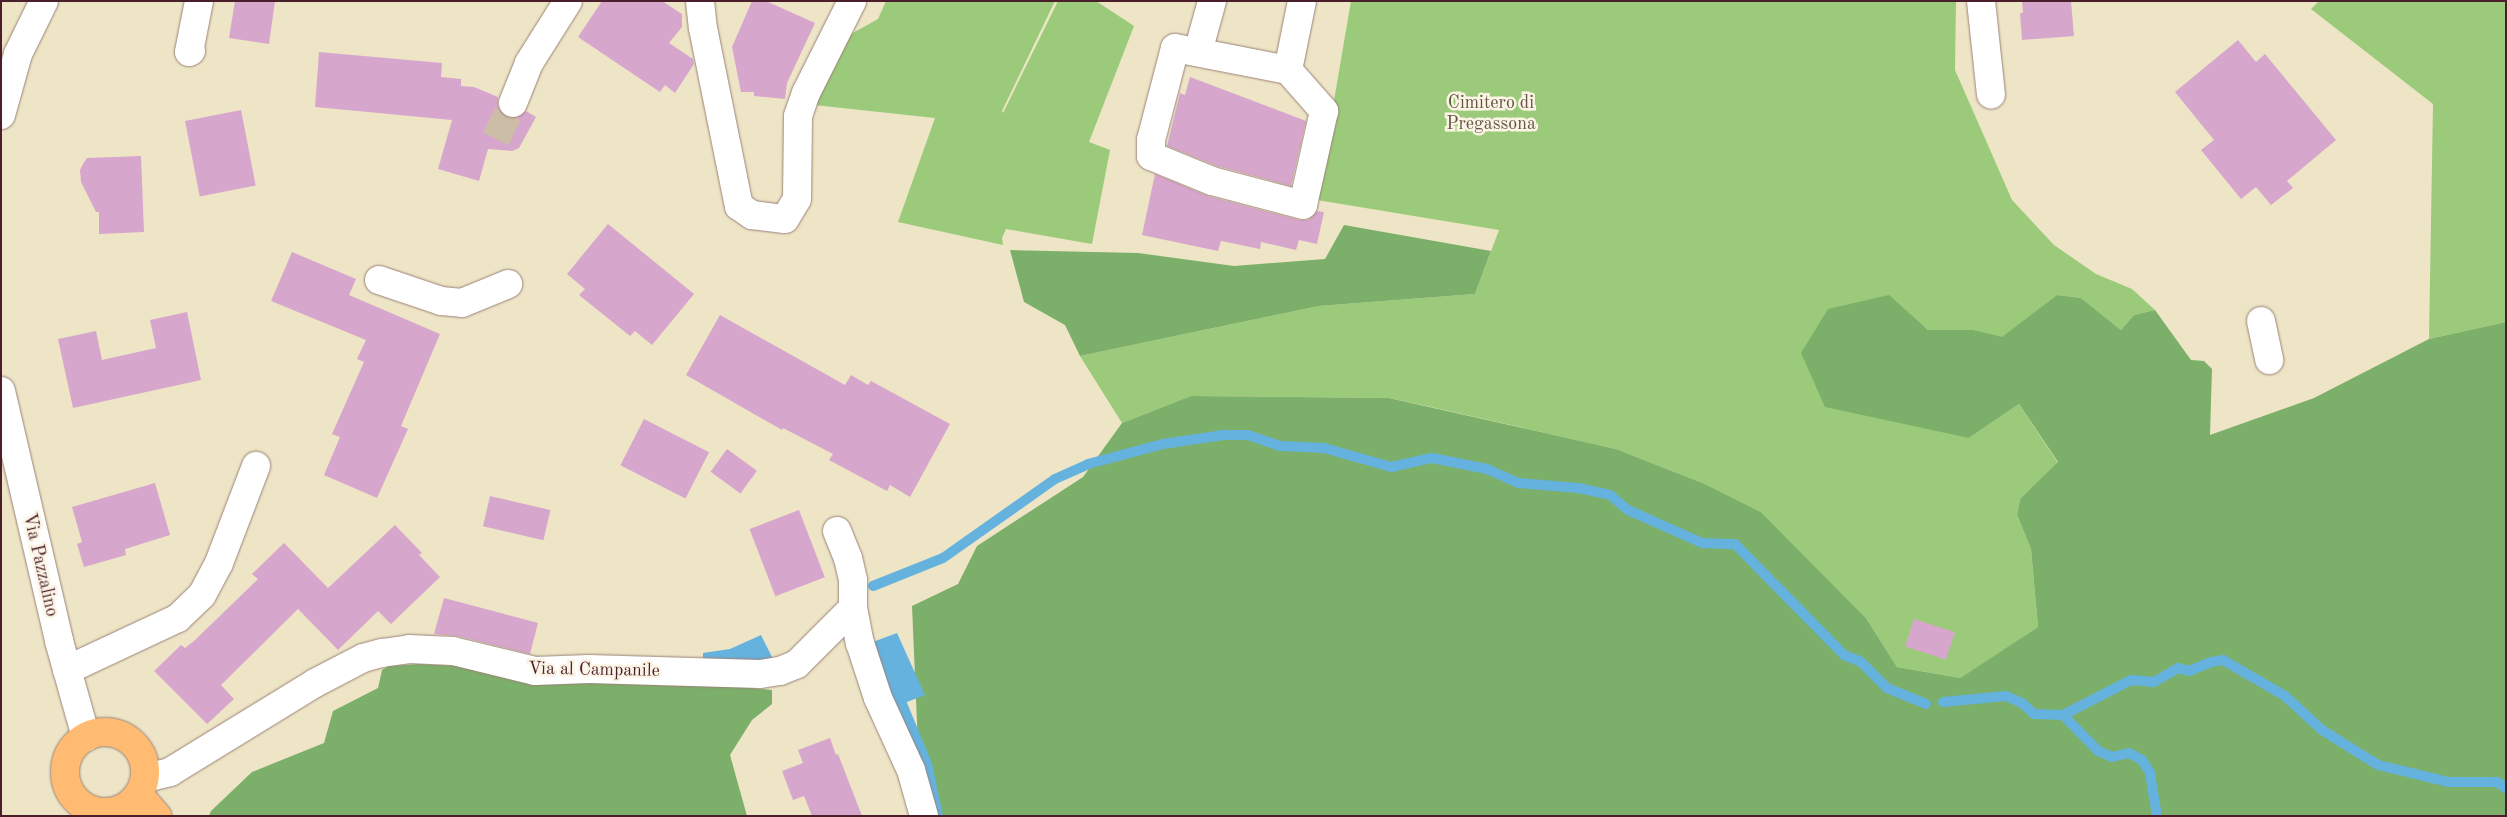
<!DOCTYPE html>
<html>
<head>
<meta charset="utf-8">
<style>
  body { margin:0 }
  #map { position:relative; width:2507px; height:817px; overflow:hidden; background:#ede5c6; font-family:"Old Standard TT",serif }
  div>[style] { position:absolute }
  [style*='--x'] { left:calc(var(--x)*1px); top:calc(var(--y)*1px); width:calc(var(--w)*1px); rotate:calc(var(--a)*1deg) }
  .green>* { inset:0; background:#9bcb7a }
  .forest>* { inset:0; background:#7caf6a }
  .water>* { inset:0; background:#65b2de }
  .stream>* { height:10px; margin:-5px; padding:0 5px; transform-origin:5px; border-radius:5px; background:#65b2de }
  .building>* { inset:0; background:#d7a6cc; transform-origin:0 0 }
  .minor-tunnel>* { height:28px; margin-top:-14px; transform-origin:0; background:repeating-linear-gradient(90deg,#ccbda7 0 28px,transparent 0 42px) }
  .roads { filter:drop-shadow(0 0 1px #9c8278) drop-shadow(0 0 1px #9c8278) }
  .minor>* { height:28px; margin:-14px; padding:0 14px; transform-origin:14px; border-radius:14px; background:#fff }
  .major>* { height:28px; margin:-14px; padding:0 14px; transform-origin:14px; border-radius:14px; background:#ffbb71 }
  .major>.ring { margin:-14px; padding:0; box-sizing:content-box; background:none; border:28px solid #ffbb71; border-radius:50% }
  span { translate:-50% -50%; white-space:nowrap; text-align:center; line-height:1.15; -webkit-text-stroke:5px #fcf5e5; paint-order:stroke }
  .park-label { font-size:18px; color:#625343 }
  .street-label { font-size:18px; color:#4a1f2b }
  .frame { position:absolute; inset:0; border:2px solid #4a1f2b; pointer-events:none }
</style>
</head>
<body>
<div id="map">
  <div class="green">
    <i style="clip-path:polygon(886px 1px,1055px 1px,1002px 111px,1003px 113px,1058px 1px,1096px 1px,1134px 26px,1089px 142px,1110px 150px,1092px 244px,1006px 229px,1002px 238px,1003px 245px,898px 222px,935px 118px,814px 105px,849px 35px,878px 19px)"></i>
    <i style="clip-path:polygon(1351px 1px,1956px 1px,1955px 70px,2012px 200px,2054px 245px,2096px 274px,2132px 289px,2155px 310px,2134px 315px,2121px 330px,2081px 298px,2057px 295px,2002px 338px,1974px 330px,1928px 330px,1888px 296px,1969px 438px,2019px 404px,2058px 463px,2020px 499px,2017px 515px,2031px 549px,2038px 627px,1960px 678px,1897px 667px,1866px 618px,1761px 512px,1705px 484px,1616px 449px,1422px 405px,1389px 398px,1191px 396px,1122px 423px,1080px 356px,1319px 306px,1475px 294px,1499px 230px,1317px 200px)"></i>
    <i style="clip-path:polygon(2319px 1px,2506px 1px,2506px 322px,2429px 339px,2433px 104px,2311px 9px)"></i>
  </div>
  <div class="forest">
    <i style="clip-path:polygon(1344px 225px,1491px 251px,1475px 294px,1319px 306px,1080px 356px,1065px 325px,1024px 302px,1010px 250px,1138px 253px,1234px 266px,1325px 259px)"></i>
    <i style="clip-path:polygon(1889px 295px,1928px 330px,1974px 330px,2002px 337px,2057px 295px,2081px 298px,2121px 330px,2134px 315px,2155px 310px,2191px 360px,2204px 361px,2212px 369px,2210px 435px,2314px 398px,2429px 339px,2506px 322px,2506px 816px,921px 816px,912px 606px,958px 584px,977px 546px,1083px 477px,1122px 423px,1191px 396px,1389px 398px,1616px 449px,1705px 484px,1761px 512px,1866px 618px,1897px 667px,1960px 678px,2038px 627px,2031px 549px,2017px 515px,2020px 499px,2058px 462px,2019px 404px,1969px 438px,1825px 407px,1801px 353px,1828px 309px)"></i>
    <i style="clip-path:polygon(419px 664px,588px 672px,772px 690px,772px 704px,752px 720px,730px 755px,747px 816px,209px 816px,211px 811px,252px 772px,324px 743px,333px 711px,378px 688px,382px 670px,389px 666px)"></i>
  </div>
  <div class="water">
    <i style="clip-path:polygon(897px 633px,925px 695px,889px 709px,870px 643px)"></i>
    <i style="clip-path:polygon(761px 635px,774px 661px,703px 665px,703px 653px,730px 649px)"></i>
  </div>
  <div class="stream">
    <i style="--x:873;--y:586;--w:75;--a:-21.8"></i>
    <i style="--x:943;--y:558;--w:137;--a:-35.2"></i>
    <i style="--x:1055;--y:479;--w:36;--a:-24"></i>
    <i style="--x:1088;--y:464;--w:78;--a:-14.9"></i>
    <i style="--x:1163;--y:444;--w:61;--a:-8.5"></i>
    <i style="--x:1223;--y:435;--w:25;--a:0"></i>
    <i style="--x:1248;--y:435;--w:34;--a:19"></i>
    <i style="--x:1280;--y:446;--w:44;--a:2.6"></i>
    <i style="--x:1324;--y:448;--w:70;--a:15.8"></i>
    <i style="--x:1391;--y:467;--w:42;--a:-12.4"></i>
    <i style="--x:1432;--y:458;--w:56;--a:11.3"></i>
    <i style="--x:1487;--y:469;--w:35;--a:24"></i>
    <i style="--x:1519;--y:483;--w:59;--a:4.8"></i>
    <i style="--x:1578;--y:488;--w:33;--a:12"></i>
    <i style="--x:1610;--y:495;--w:23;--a:40"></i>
    <i style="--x:1628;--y:510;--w:81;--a:24"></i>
    <i style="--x:1702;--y:543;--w:33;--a:2"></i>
    <i style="--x:1735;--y:544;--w:156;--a:45.5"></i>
    <i style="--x:1844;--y:655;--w:18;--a:22"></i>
    <i style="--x:1861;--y:662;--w:37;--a:45"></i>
    <i style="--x:1887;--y:688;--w:42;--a:22.3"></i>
    <i style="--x:900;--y:690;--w:14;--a:82"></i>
    <i style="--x:902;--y:704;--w:65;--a:67.4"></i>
    <i style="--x:927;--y:764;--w:53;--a:78.1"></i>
    <i style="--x:1943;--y:702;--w:63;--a:-5.4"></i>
    <i style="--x:2006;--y:696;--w:17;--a:24"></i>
    <i style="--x:2022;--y:703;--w:16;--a:43"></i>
    <i style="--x:2034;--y:714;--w:29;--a:2"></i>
    <i style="--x:2063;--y:715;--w:76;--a:-27.2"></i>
    <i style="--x:2131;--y:680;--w:23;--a:5"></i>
    <i style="--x:2154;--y:682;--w:28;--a:-30"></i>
    <i style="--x:2178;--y:668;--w:11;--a:15"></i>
    <i style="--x:2189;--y:671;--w:24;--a:-22"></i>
    <i style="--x:2211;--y:662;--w:12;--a:-9"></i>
    <i style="--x:2223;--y:660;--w:72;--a:30.1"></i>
    <i style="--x:2285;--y:696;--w:50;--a:42.6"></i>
    <i style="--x:2322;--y:730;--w:66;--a:32"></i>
    <i style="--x:2378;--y:765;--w:73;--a:13.5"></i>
    <i style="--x:2449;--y:782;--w:48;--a:0"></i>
    <i style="--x:2497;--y:782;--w:11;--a:34"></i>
    <i style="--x:2063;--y:715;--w:50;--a:45.8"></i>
    <i style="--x:2098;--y:751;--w:15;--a:23"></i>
    <i style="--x:2112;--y:757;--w:17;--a:-13"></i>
    <i style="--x:2129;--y:753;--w:15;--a:28"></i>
    <i style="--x:2142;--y:760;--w:15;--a:58"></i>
    <i style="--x:2150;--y:773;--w:44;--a:80.8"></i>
  </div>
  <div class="building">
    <i style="clip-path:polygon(235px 1px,275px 1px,269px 44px,229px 38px)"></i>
    <i style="clip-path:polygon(602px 1px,662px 1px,682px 14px,682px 27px,669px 43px,693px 59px,694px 64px,675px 93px,665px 85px,660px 92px,578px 37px)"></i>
    <i style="clip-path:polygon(752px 1px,766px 1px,815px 23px,787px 83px,785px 99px,754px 96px,754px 92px,741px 92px,732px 47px)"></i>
    <i style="clip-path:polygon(2022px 1px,2071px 1px,2074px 36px,2022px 40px,2020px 13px,2023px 13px)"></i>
    <i style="clip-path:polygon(2238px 40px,2256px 62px,2265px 54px,2336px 140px,2287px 181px,2293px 188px,2271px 205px,2256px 187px,2241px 199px,2201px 150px,2214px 140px,2175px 92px)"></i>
    <i style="clip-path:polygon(319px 52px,442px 63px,441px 77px,461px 79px,461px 86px,474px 87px,498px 97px,498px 106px,501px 113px,507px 117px,516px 118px,526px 111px,536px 117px,519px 148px,512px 151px,488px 149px,479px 181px,438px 169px,452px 120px,315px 107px)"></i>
    <i style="clip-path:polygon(1190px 77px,1306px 121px,1291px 186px,1217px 166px,1167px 146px,1180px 93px,1185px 95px)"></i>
    <i style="left:241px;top:110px;width:77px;height:57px;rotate:79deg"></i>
    <i style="clip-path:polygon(141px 156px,144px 232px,99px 234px,99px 212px,96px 212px,81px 182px,80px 170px,83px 164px,87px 158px)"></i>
    <i style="clip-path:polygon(1155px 174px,1208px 196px,1299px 220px,1308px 220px,1317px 211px,1324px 212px,1317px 244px,1299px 240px,1296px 250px,1261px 242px,1260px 249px,1221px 241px,1218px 251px,1142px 235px)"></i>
    <i style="clip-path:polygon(608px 224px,694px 294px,652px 345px,635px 331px,630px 336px,579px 295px,585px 289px,567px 274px)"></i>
    <i style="clip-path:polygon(292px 252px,356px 279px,349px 295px,440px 334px,401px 426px,408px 429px,377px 498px,324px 475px,340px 437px,332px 434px,364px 362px,357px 359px,366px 340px,271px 301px)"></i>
    <i style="clip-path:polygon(187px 312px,201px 380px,73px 408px,58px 339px,96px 331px,102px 360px,156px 348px,150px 320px)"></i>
    <i style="clip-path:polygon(720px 315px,845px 385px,851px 375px,868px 385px,871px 381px,950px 424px,910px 497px,890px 485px,887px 491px,829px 460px,833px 454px,783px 428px,782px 430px,686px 375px)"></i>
    <i style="left:644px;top:419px;width:73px;height:52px;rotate:27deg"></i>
    <i style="left:727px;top:449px;width:37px;height:28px;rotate:36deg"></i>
    <i style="clip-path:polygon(155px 483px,170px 535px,125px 549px,126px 555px,84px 567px,77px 544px,82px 542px,72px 507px)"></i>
    <i style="left:490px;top:496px;width:62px;height:31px;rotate:13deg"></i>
    <i style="left:799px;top:510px;width:72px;height:53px;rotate:69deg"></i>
    <i style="clip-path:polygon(395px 525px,422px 553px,419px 555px,440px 577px,391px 624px,378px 611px,338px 650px,298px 609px,221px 685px,234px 699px,207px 724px,154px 671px,181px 645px,185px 648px,194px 641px,258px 579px,252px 574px,284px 543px,328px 588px)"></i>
    <i style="clip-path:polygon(444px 598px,538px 623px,530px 654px,457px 636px,434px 634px)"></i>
    <i style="left:1914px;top:619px;width:43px;height:29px;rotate:18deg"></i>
    <i style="clip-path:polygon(830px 738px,836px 755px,838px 754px,862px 816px,812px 816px,804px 796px,793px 800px,782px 771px,803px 763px,798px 750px)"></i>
  </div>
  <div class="minor-tunnel">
    <i style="--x:496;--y:139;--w:40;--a:-65"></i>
  </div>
  <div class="roads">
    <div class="minor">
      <i style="--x:700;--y:1;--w:27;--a:84"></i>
      <i style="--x:703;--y:28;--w:182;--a:78.6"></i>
      <i style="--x:739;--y:206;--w:16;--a:35"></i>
      <i style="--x:752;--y:215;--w:33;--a:7"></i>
      <i style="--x:785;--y:219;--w:23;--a:-59"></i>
      <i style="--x:797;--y:199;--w:83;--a:-89.3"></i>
      <i style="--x:798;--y:116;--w:24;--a:-71"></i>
      <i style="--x:806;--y:93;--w:103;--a:-63.4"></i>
      <i style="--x:1981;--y:1;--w:94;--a:83.9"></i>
      <i style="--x:1175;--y:48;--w:115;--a:11"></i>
      <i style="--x:1288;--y:70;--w:55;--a:48.7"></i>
      <i style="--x:1324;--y:111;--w:96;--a:102.6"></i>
      <i style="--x:1303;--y:205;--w:94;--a:-165.2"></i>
      <i style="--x:1212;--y:181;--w:66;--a:-157.7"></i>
      <i style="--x:1151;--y:156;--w:16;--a:-90"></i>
      <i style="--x:1151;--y:140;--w:95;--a:-75.4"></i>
      <i style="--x:191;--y:51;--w:2;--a:153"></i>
      <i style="--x:189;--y:52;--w:52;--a:-78.9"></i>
      <i style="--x:1198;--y:52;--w:53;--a:-74.6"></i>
      <i style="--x:1288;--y:70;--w:70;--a:-78.5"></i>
      <i style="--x:513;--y:103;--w:43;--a:-68.2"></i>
      <i style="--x:529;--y:63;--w:73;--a:-57.8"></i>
      <i style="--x:1;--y:115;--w:63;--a:-74.4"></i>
      <i style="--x:18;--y:54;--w:59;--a:-63.9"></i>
      <i style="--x:379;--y:280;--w:65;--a:18.7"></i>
      <i style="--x:441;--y:301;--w:21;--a:5"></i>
      <i style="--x:462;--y:303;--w:50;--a:-22.4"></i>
      <i style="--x:2261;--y:321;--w:40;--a:78"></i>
      <i style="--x:1;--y:391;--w:257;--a:76.9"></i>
      <i style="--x:59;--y:641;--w:100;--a:74.3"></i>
      <i style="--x:837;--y:531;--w:29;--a:68"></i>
      <i style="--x:848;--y:558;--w:23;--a:77"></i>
      <i style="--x:853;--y:580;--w:28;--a:90"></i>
      <i style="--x:853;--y:608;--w:36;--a:79"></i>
      <i style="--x:860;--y:643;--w:58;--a:71.9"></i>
      <i style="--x:878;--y:698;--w:79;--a:65.4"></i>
      <i style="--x:911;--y:770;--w:48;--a:74.2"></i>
      <i style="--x:67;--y:670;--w:123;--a:-25.1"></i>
      <i style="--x:178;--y:618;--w:33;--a:-44"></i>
      <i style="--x:202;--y:595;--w:36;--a:-62"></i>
      <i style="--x:219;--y:563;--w:104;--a:-69.1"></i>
      <i style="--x:145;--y:778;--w:26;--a:-13"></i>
      <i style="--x:170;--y:772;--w:170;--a:-31.5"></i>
      <i style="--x:315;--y:683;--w:54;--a:-27.5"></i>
      <i style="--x:363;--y:658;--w:20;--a:-15"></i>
      <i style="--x:382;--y:653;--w:27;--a:-8"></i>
      <i style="--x:409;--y:649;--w:44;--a:2.6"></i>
      <i style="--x:453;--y:651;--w:84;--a:13.7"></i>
      <i style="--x:535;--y:671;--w:54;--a:-2.1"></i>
      <i style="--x:589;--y:669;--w:171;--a:1.7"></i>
      <i style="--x:760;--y:674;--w:20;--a:-9"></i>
      <i style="--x:780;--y:671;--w:18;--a:-22"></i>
      <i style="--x:797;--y:664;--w:79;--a:-45"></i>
    </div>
    <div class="major">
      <i class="ring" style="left:65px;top:732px;width:52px;height:52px"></i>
      <i style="--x:139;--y:795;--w:28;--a:49"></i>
    </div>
  </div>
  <div class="park-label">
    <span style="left:1491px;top:114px">Cimitero di<br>Pregassona</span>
  </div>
  <div class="street-label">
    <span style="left:40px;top:565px;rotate:77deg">Via Pazzalino</span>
    <span style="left:594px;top:670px;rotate:1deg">Via al Campanile</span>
  </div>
  <div class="frame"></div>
</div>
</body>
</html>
